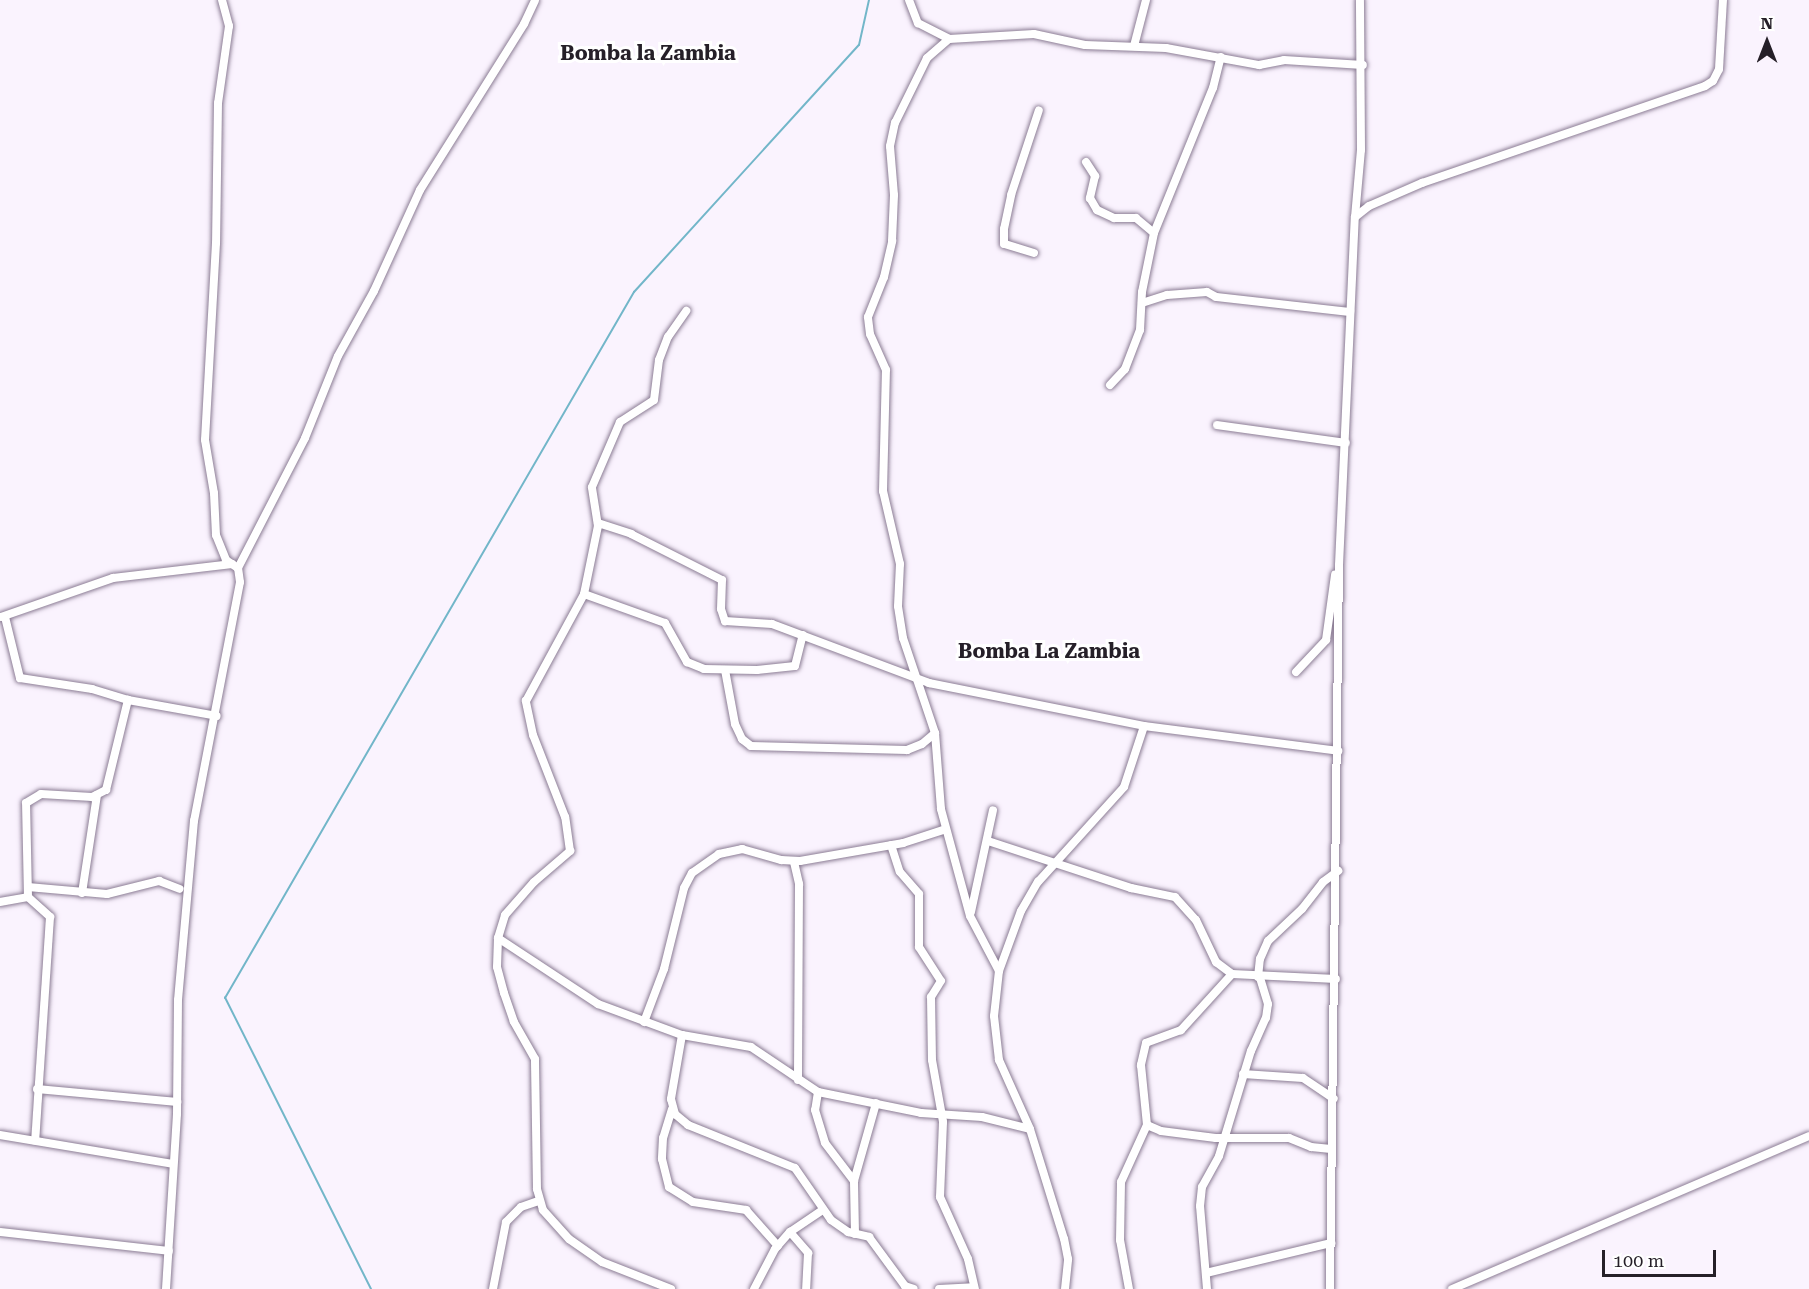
<!DOCTYPE html>
<html>
<head>
<meta charset="utf-8">
<style>
  body { margin:0 }
  #map { position:relative; width:1809px; height:1289px; overflow:hidden; background:#faf3fe; font-family:"Roboto Serif",serif }
  div>[style] { position:absolute }
  [style*='--x'] { left:calc(var(--x)*1px); top:calc(var(--y)*1px); width:calc(var(--w)*1px); rotate:calc(var(--a)*1deg) }
  .stream>* { height:2px; margin:-1px; padding:0 1px; transform-origin:1px; border-radius:1px; background:#72b6c9 }
  .roads { filter:drop-shadow(0 0 2px #8b7c94) drop-shadow(0 0 2px #8b7c94) }
  .minor>* { height:8px; margin:-4px; padding:0 4px; transform-origin:4px; border-radius:4px; background:#fff }
  span { translate:-50% -50%; white-space:nowrap; text-align:center; line-height:1.15; -webkit-text-stroke:6px #fff; paint-order:stroke }
  .quarter-label { font-size:20px; color:#251f28; font-weight:700 }
  .north { position:absolute; left:1737px; top:12px; width:60px; height:60px; -webkit-text-stroke:4px #fff; paint-order:stroke; rotate:0deg; font-size:16px; font-weight:700; line-height:24px; text-align:center; color:#251f28 }
  .north::after { content:''; display:block; margin:auto; width:21px; height:27px; background:#251f28; clip-path:polygon(50% 0,100% 100%,50% 72%,0 100%) }
  .scale { position:absolute; left:1602px; top:1250px; width:114px; height:27px; box-sizing:border-box; border:3px solid #251f28; border-top:0; padding-left:8px; font-size:18px; line-height:21px; white-space:nowrap; color:#251f28; -webkit-text-stroke:4px #fff; paint-order:stroke }
</style>
</head>
<body>
<div id="map">
  <div class="stream">
    <i style="--x:371;--y:1289;--w:326;--a:-116.6"></i>
    <i style="--x:225;--y:998;--w:816;--a:-59.92"></i>
    <i style="--x:634;--y:292;--w:334;--a:-47.7"></i>
    <i style="--x:859;--y:45;--w:46;--a:-77.5"></i>
  </div>
  <div class="roads">
    <div class="minor">
      <i style="--x:222;--y:0;--w:27;--a:75"></i>
      <i style="--x:229;--y:26;--w:78;--a:98.1"></i>
      <i style="--x:218;--y:103;--w:140;--a:90.8"></i>
      <i style="--x:216;--y:243;--w:197;--a:93.2"></i>
      <i style="--x:205;--y:440;--w:54;--a:80.4"></i>
      <i style="--x:214;--y:493;--w:42;--a:87.3"></i>
      <i style="--x:216;--y:535;--w:27;--a:68"></i>
      <i style="--x:226;--y:560;--w:14;--a:34"></i>
      <i style="--x:909;--y:0;--w:25;--a:69"></i>
      <i style="--x:918;--y:23;--w:35;--a:27"></i>
      <i style="--x:1134;--y:46;--w:48;--a:-75.4"></i>
      <i style="--x:1086;--y:162;--w:17;--a:57"></i>
      <i style="--x:1095;--y:176;--w:23;--a:103"></i>
      <i style="--x:1090;--y:198;--w:14;--a:60"></i>
      <i style="--x:1097;--y:210;--w:19;--a:25"></i>
      <i style="--x:1114;--y:218;--w:22;--a:0"></i>
      <i style="--x:1136;--y:218;--w:23;--a:40"></i>
      <i style="--x:1355;--y:217;--w:67;--a:-84.9"></i>
      <i style="--x:1361;--y:150;--w:150;--a:-90.4"></i>
      <i style="--x:1034;--y:253;--w:31;--a:-163"></i>
      <i style="--x:1004;--y:244;--w:15;--a:-90"></i>
      <i style="--x:1004;--y:229;--w:35;--a:-78"></i>
      <i style="--x:1011;--y:195;--w:89;--a:-71.8"></i>
      <i style="--x:1142;--y:303;--w:26;--a:-18"></i>
      <i style="--x:1167;--y:295;--w:40;--a:-4.3"></i>
      <i style="--x:1207;--y:292;--w:10;--a:29"></i>
      <i style="--x:1216;--y:297;--w:135;--a:6.4"></i>
      <i style="--x:1110;--y:385;--w:22;--a:-47"></i>
      <i style="--x:1125;--y:369;--w:42;--a:-69"></i>
      <i style="--x:1140;--y:330;--w:38;--a:-87"></i>
      <i style="--x:1142;--y:292;--w:60;--a:-78.5"></i>
      <i style="--x:1154;--y:233;--w:157;--a:-67.9"></i>
      <i style="--x:1213;--y:88;--w:32;--a:-76"></i>
      <i style="--x:1217;--y:425;--w:130;--a:7.9"></i>
      <i style="--x:598;--y:523;--w:35;--a:18"></i>
      <i style="--x:631;--y:534;--w:102;--a:26.8"></i>
      <i style="--x:722;--y:580;--w:29;--a:92"></i>
      <i style="--x:721;--y:609;--w:13;--a:72"></i>
      <i style="--x:725;--y:621;--w:47;--a:3.7"></i>
      <i style="--x:772;--y:624;--w:168;--a:20.6"></i>
      <i style="--x:929;--y:683;--w:219;--a:11.3"></i>
      <i style="--x:1144;--y:726;--w:196;--a:7.3"></i>
      <i style="--x:584;--y:594;--w:86;--a:19.7"></i>
      <i style="--x:665;--y:623;--w:45;--a:60.6"></i>
      <i style="--x:687;--y:662;--w:18;--a:22"></i>
      <i style="--x:704;--y:669;--w:53;--a:1.1"></i>
      <i style="--x:757;--y:670;--w:38;--a:-6"></i>
      <i style="--x:795;--y:666;--w:32;--a:-76"></i>
      <i style="--x:1;--y:617;--w:119;--a:-19.2"></i>
      <i style="--x:113;--y:578;--w:120;--a:-6.7"></i>
      <i style="--x:5;--y:617;--w:63;--a:76.2"></i>
      <i style="--x:20;--y:678;--w:73;--a:8.7"></i>
      <i style="--x:92;--y:689;--w:38;--a:17"></i>
      <i style="--x:128;--y:700;--w:90;--a:10.2"></i>
      <i style="--x:725;--y:670;--w:55;--a:79.5"></i>
      <i style="--x:735;--y:724;--w:17;--a:65"></i>
      <i style="--x:742;--y:739;--w:11;--a:38"></i>
      <i style="--x:751;--y:746;--w:156;--a:1.5"></i>
      <i style="--x:907;--y:750;--w:16;--a:-22"></i>
      <i style="--x:922;--y:744;--w:17;--a:-40"></i>
      <i style="--x:1296;--y:672;--w:44;--a:-46.8"></i>
      <i style="--x:1326;--y:640;--w:66;--a:-82.1"></i>
      <i style="--x:988;--y:841;--w:151;--a:18.2"></i>
      <i style="--x:1131;--y:888;--w:45;--a:11.6"></i>
      <i style="--x:1175;--y:897;--w:31;--a:48"></i>
      <i style="--x:1196;--y:920;--w:47;--a:64.5"></i>
      <i style="--x:1216;--y:962;--w:20;--a:37"></i>
      <i style="--x:1232;--y:974;--w:104;--a:2.8"></i>
      <i style="--x:891;--y:845;--w:28;--a:72"></i>
      <i style="--x:900;--y:872;--w:29;--a:49"></i>
      <i style="--x:919;--y:894;--w:53;--a:90"></i>
      <i style="--x:919;--y:947;--w:40;--a:57.1"></i>
      <i style="--x:941;--y:981;--w:19;--a:122"></i>
      <i style="--x:931;--y:997;--w:63;--a:89.1"></i>
      <i style="--x:932;--y:1060;--w:63;--a:79.9"></i>
      <i style="--x:943;--y:1122;--w:75;--a:92.3"></i>
      <i style="--x:940;--y:1197;--w:68;--a:65.7"></i>
      <i style="--x:968;--y:1259;--w:31;--a:77"></i>
      <i style="--x:794;--y:862;--w:23;--a:77"></i>
      <i style="--x:799;--y:884;--w:196;--a:90.3"></i>
      <i style="--x:28;--y:887;--w:79;--a:5.1"></i>
      <i style="--x:107;--y:894;--w:54;--a:-14"></i>
      <i style="--x:159;--y:881;--w:22;--a:21"></i>
      <i style="--x:82;--y:893;--w:99;--a:-81.3"></i>
      <i style="--x:28;--y:897;--w:94;--a:-91.2"></i>
      <i style="--x:26;--y:803;--w:17;--a:-31"></i>
      <i style="--x:41;--y:794;--w:51;--a:3.4"></i>
      <i style="--x:92;--y:797;--w:16;--a:-27"></i>
      <i style="--x:106;--y:790;--w:93;--a:-76.3"></i>
      <i style="--x:0;--y:902;--w:28;--a:-10"></i>
      <i style="--x:28;--y:897;--w:30;--a:42"></i>
      <i style="--x:50;--y:917;--w:224;--a:93.8"></i>
      <i style="--x:971;--y:912;--w:104;--a:-77.8"></i>
      <i style="--x:498;--y:938;--w:120;--a:33.4"></i>
      <i style="--x:598;--y:1004;--w:90;--a:20.3"></i>
      <i style="--x:682;--y:1035;--w:70;--a:9.9"></i>
      <i style="--x:751;--y:1047;--w:81;--a:33.9"></i>
      <i style="--x:818;--y:1092;--w:105;--a:11.5"></i>
      <i style="--x:921;--y:1113;--w:61;--a:3.8"></i>
      <i style="--x:982;--y:1117;--w:49;--a:14"></i>
      <i style="--x:999;--y:971;--w:64;--a:-69.9"></i>
      <i style="--x:1021;--y:911;--w:34;--a:-60"></i>
      <i style="--x:1038;--y:882;--w:128;--a:-47.8"></i>
      <i style="--x:1124;--y:787;--w:64;--a:-71.8"></i>
      <i style="--x:1232;--y:974;--w:76;--a:132.3"></i>
      <i style="--x:1181;--y:1030;--w:37;--a:160"></i>
      <i style="--x:1146;--y:1043;--w:23;--a:103"></i>
      <i style="--x:1141;--y:1065;--w:60;--a:84.3"></i>
      <i style="--x:1147;--y:1125;--w:15;--a:23"></i>
      <i style="--x:1161;--y:1131;--w:55;--a:7.3"></i>
      <i style="--x:1216;--y:1138;--w:73;--a:0"></i>
      <i style="--x:1289;--y:1138;--w:24;--a:22"></i>
      <i style="--x:1311;--y:1147;--w:20;--a:6"></i>
      <i style="--x:1258;--y:977;--w:18;--a:-84"></i>
      <i style="--x:1260;--y:959;--w:20;--a:-66"></i>
      <i style="--x:1268;--y:941;--w:47;--a:-43.3"></i>
      <i style="--x:1302;--y:909;--w:34;--a:-52"></i>
      <i style="--x:1323;--y:882;--w:19;--a:-36"></i>
      <i style="--x:644;--y:1022;--w:57;--a:-69.3"></i>
      <i style="--x:664;--y:969;--w:83;--a:-76.1"></i>
      <i style="--x:684;--y:888;--w:17;--a:-62"></i>
      <i style="--x:692;--y:873;--w:33;--a:-35"></i>
      <i style="--x:719;--y:854;--w:24;--a:-12"></i>
      <i style="--x:742;--y:849;--w:41;--a:15.8"></i>
      <i style="--x:781;--y:860;--w:19;--a:3"></i>
      <i style="--x:800;--y:861;--w:105;--a:-9.9"></i>
      <i style="--x:903;--y:843;--w:45;--a:-18"></i>
      <i style="--x:682;--y:1035;--w:65;--a:99.8"></i>
      <i style="--x:671;--y:1099;--w:16;--a:75"></i>
      <i style="--x:675;--y:1114;--w:17;--a:40"></i>
      <i style="--x:688;--y:1125;--w:115;--a:21.9"></i>
      <i style="--x:795;--y:1168;--w:63;--a:55.3"></i>
      <i style="--x:831;--y:1220;--w:21;--a:35"></i>
      <i style="--x:848;--y:1232;--w:22;--a:13"></i>
      <i style="--x:869;--y:1237;--w:61;--a:53.7"></i>
      <i style="--x:905;--y:1286;--w:9;--a:18"></i>
      <i style="--x:1243;--y:1074;--w:60;--a:3.8"></i>
      <i style="--x:1303;--y:1078;--w:37;--a:34"></i>
      <i style="--x:37;--y:1089;--w:141;--a:5.3"></i>
      <i style="--x:818;--y:1092;--w:18;--a:99"></i>
      <i style="--x:815;--y:1110;--w:34;--a:73"></i>
      <i style="--x:825;--y:1143;--w:48;--a:52.7"></i>
      <i style="--x:672;--y:1109;--w:30;--a:107"></i>
      <i style="--x:663;--y:1138;--w:21;--a:93"></i>
      <i style="--x:662;--y:1159;--w:29;--a:76"></i>
      <i style="--x:669;--y:1187;--w:28;--a:32"></i>
      <i style="--x:693;--y:1202;--w:54;--a:8.6"></i>
      <i style="--x:746;--y:1210;--w:48;--a:48.4"></i>
      <i style="--x:0;--y:1135;--w:175;--a:9.5"></i>
      <i style="--x:0;--y:1232;--w:170;--a:6.4"></i>
      <i style="--x:790;--y:1232;--w:28;--a:49"></i>
      <i style="--x:808;--y:1253;--w:36;--a:93"></i>
      <i style="--x:855;--y:1234;--w:53;--a:-91.1"></i>
      <i style="--x:854;--y:1181;--w:81;--a:-74.2"></i>
      <i style="--x:1206;--y:1273;--w:129;--a:-13.5"></i>
      <i style="--x:166;--y:1289;--w:175;--a:-86.4"></i>
      <i style="--x:177;--y:1114;--w:114;--a:-89.5"></i>
      <i style="--x:178;--y:1000;--w:180;--a:-84.9"></i>
      <i style="--x:194;--y:821;--w:243;--a:-79.1"></i>
      <i style="--x:240;--y:582;--w:14;--a:-98"></i>
      <i style="--x:238;--y:568;--w:146;--a:-62.7"></i>
      <i style="--x:305;--y:438;--w:88;--a:-68.1"></i>
      <i style="--x:338;--y:356;--w:74;--a:-61"></i>
      <i style="--x:374;--y:291;--w:111;--a:-65.5"></i>
      <i style="--x:420;--y:190;--w:196;--a:-57.9"></i>
      <i style="--x:524;--y:24;--w:26;--a:-65"></i>
      <i style="--x:493;--y:1289;--w:68;--a:-79"></i>
      <i style="--x:506;--y:1222;--w:21;--a:-45"></i>
      <i style="--x:521;--y:1207;--w:18;--a:-19"></i>
      <i style="--x:671;--y:1289;--w:74;--a:-158.6"></i>
      <i style="--x:602;--y:1262;--w:40;--a:-145.1"></i>
      <i style="--x:569;--y:1239;--w:39;--a:-132"></i>
      <i style="--x:543;--y:1210;--w:22;--a:-106"></i>
      <i style="--x:537;--y:1189;--w:130;--a:-90.9"></i>
      <i style="--x:535;--y:1059;--w:43;--a:-119.6"></i>
      <i style="--x:514;--y:1022;--w:31;--a:-109"></i>
      <i style="--x:504;--y:993;--w:27;--a:-105"></i>
      <i style="--x:497;--y:967;--w:29;--a:-88"></i>
      <i style="--x:498;--y:938;--w:24;--a:-73"></i>
      <i style="--x:505;--y:915;--w:44;--a:-48.7"></i>
      <i style="--x:534;--y:882;--w:48;--a:-40.7"></i>
      <i style="--x:570;--y:851;--w:34;--a:-98"></i>
      <i style="--x:565;--y:817;--w:88;--a:-111.3"></i>
      <i style="--x:533;--y:735;--w:35;--a:-102"></i>
      <i style="--x:526;--y:701;--w:122;--a:-61.5"></i>
      <i style="--x:584;--y:594;--w:69;--a:-78.4"></i>
      <i style="--x:598;--y:526;--w:39;--a:-99"></i>
      <i style="--x:592;--y:487;--w:71;--a:-66.7"></i>
      <i style="--x:620;--y:422;--w:40;--a:-32.9"></i>
      <i style="--x:654;--y:400;--w:40;--a:-82.9"></i>
      <i style="--x:659;--y:360;--w:25;--a:-69"></i>
      <i style="--x:668;--y:337;--w:32;--a:-55"></i>
      <i style="--x:754;--y:1289;--w:45;--a:-62.3"></i>
      <i style="--x:775;--y:1249;--w:23;--a:-49"></i>
      <i style="--x:790;--y:1232;--w:40;--a:-34"></i>
      <i style="--x:939;--y:1289;--w:34;--a:-3"></i>
      <i style="--x:1065;--y:1289;--w:30;--a:-84"></i>
      <i style="--x:1068;--y:1259;--w:20;--a:-101"></i>
      <i style="--x:1064;--y:1239;--w:115;--a:-107.2"></i>
      <i style="--x:1030;--y:1129;--w:76;--a:-114.2"></i>
      <i style="--x:999;--y:1060;--w:44;--a:-96.5"></i>
      <i style="--x:994;--y:1016;--w:45;--a:-83.7"></i>
      <i style="--x:999;--y:971;--w:62;--a:-117.8"></i>
      <i style="--x:970;--y:916;--w:111;--a:-105.2"></i>
      <i style="--x:941;--y:809;--w:76;--a:-94.5"></i>
      <i style="--x:935;--y:733;--w:100;--a:-108.6"></i>
      <i style="--x:903;--y:638;--w:32;--a:-99"></i>
      <i style="--x:898;--y:606;--w:42;--a:-87.3"></i>
      <i style="--x:900;--y:564;--w:75;--a:-103.1"></i>
      <i style="--x:883;--y:491;--w:121;--a:-88.6"></i>
      <i style="--x:886;--y:370;--w:39;--a:-114"></i>
      <i style="--x:870;--y:334;--w:17;--a:-97"></i>
      <i style="--x:868;--y:317;--w:43;--a:-68.2"></i>
      <i style="--x:884;--y:277;--w:37;--a:-77"></i>
      <i style="--x:892;--y:241;--w:46;--a:-87.5"></i>
      <i style="--x:894;--y:195;--w:49;--a:-94.7"></i>
      <i style="--x:890;--y:146;--w:24;--a:-78"></i>
      <i style="--x:895;--y:123;--w:72;--a:-63.8"></i>
      <i style="--x:927;--y:58;--w:29;--a:-41"></i>
      <i style="--x:949;--y:39;--w:85;--a:-3.4"></i>
      <i style="--x:1034;--y:34;--w:52;--a:12.2"></i>
      <i style="--x:1085;--y:45;--w:81;--a:2.1"></i>
      <i style="--x:1166;--y:48;--w:95;--a:10.4"></i>
      <i style="--x:1259;--y:65;--w:25;--a:-11"></i>
      <i style="--x:1284;--y:60;--w:79;--a:3.6"></i>
      <i style="--x:1129;--y:1289;--w:50;--a:-100.4"></i>
      <i style="--x:1120;--y:1240;--w:58;--a:-89"></i>
      <i style="--x:1121;--y:1182;--w:63;--a:-65.5"></i>
      <i style="--x:1207;--y:1289;--w:83;--a:-94.8"></i>
      <i style="--x:1200;--y:1206;--w:19;--a:-84"></i>
      <i style="--x:1202;--y:1187;--w:35;--a:-61"></i>
      <i style="--x:1219;--y:1156;--w:110;--a:-73.1"></i>
      <i style="--x:1251;--y:1051;--w:36;--a:-66"></i>
      <i style="--x:1266;--y:1018;--w:14;--a:-82"></i>
      <i style="--x:1268;--y:1004;--w:28;--a:-107"></i>
      <i style="--x:1330;--y:1289;--w:724;--a:-89.29"></i>
      <i style="--x:1339;--y:565;--w:348;--a:-87.4"></i>
      <i style="--x:1355;--y:217;--w:18;--a:-38"></i>
      <i style="--x:1369;--y:206;--w:58;--a:-23.5"></i>
      <i style="--x:1422;--y:183;--w:299;--a:-18.9"></i>
      <i style="--x:1705;--y:86;--w:9;--a:-32"></i>
      <i style="--x:1713;--y:81;--w:13;--a:-63"></i>
      <i style="--x:1719;--y:69;--w:69;--a:-86.7"></i>
      <i style="--x:1452;--y:1289;--w:388;--a:-23.2"></i>
    </div>
  </div>
  <div class="quarter-label">
    <span style="left:648px;top:53px">Bomba la Zambia</span>
    <span style="left:1049px;top:651px">Bomba La Zambia</span>
  </div>
  <div class="north">N</div>
  <div class="scale">100 m</div>
</div>
</body>
</html>
